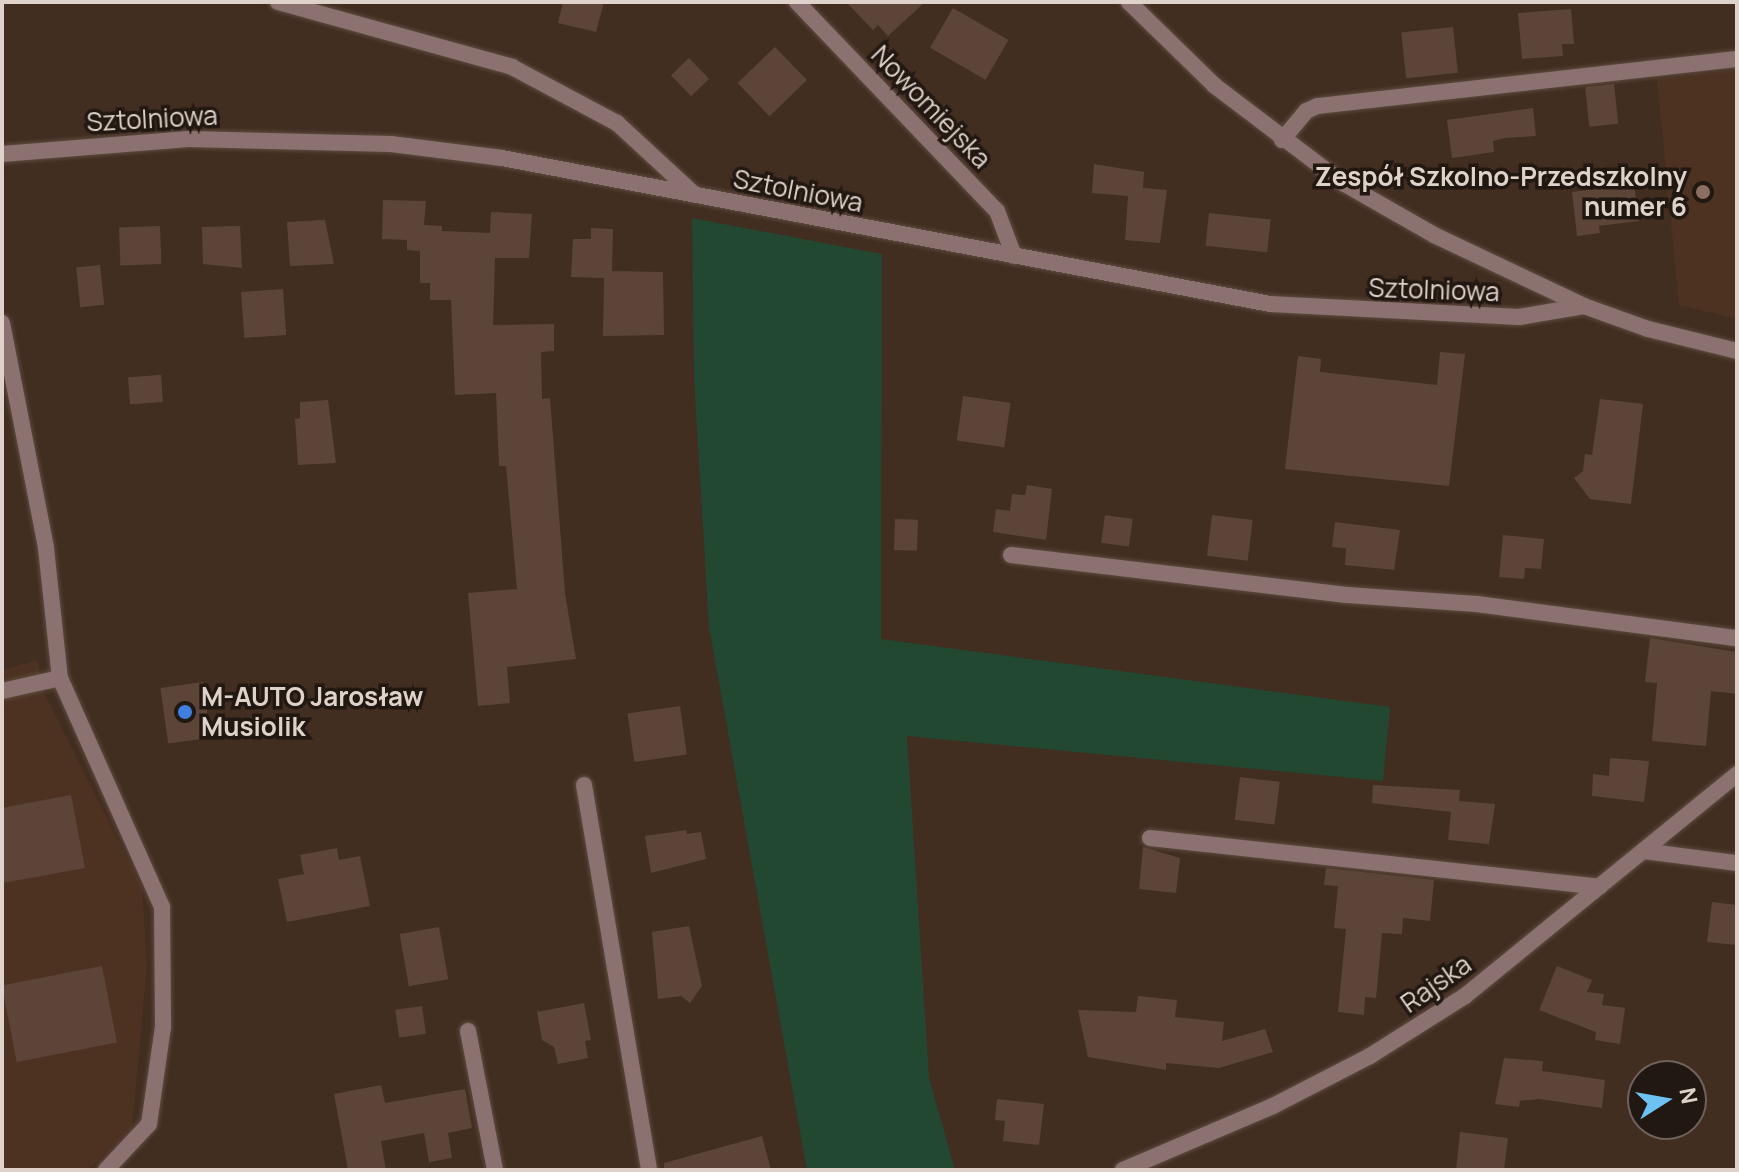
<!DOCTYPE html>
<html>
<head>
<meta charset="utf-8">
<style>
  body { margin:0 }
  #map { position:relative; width:1739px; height:1172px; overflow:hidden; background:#422d21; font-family:Manrope,sans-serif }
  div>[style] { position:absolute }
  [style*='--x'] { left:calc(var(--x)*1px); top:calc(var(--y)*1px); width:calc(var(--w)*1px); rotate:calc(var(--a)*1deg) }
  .built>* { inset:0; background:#4d3221 }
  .green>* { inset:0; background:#234831 }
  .building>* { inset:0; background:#5c4538; transform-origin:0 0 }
  .roads { filter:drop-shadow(0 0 2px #5e4b3f) drop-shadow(0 0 2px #5e4b3f) }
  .service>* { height:16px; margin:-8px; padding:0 8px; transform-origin:8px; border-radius:8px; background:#8b7270 }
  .minor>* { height:16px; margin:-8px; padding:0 8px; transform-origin:8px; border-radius:8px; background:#8b7270 }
  .tertiary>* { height:16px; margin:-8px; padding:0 8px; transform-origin:8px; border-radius:8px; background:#8b7270 }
  .dots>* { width:22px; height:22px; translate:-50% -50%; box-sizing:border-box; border:4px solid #221812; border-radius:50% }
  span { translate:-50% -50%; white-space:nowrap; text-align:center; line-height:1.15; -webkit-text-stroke:7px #221812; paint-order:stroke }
  .street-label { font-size:26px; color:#dfd2ca }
  .poi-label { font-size:26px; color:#dfd2ca; font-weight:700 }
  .right { translate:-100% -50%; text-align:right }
  .left { translate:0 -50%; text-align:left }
  .frame { position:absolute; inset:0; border:4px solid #dfd2ca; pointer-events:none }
  .north { position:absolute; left:1627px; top:1060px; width:80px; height:80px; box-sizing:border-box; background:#221812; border:2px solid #6e625c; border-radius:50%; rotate:79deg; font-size:22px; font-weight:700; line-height:32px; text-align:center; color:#dfd2ca }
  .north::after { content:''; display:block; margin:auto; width:28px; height:36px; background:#6ec2f3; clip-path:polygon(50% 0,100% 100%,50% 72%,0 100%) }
</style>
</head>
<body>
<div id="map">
  <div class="built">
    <i style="clip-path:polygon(1737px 70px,1737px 319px,1679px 305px,1657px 79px)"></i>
    <i style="clip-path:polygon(38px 660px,41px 687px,142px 887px,147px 966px,132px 1127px,88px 1170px,2px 1170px,2px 670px)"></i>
  </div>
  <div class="green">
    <i style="clip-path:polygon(692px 218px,882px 254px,881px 639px,1390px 707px,1383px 781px,907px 736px,929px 1078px,955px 1170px,807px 1170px,709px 627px,694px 377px)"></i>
  </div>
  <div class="building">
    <i style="clip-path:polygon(563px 2px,604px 2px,596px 32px,558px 23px)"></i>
    <i style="clip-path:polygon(846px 2px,925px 2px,888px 36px,878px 25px,873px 30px)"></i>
    <i style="left:953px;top:8px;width:64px;height:46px;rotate:30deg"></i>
    <i style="clip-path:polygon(1571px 9px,1574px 44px,1562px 44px,1563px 56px,1522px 59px,1518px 13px)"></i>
    <i style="left:1453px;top:27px;width:46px;height:52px;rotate:84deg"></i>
    <i style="left:775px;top:47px;width:46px;height:52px;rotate:46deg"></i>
    <i style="left:689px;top:58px;width:29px;height:25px;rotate:46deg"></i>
    <i style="left:1614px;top:84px;width:40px;height:29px;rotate:84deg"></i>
    <i style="clip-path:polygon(1533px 108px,1536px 136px,1505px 138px,1493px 141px,1494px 152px,1452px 158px,1447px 120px)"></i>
    <i style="clip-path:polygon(1094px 164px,1144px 172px,1143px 188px,1167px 190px,1160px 243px,1125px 240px,1128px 196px,1092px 193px)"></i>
    <i style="clip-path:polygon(1634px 184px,1639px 221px,1599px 226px,1600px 233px,1577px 236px,1572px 192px)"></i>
    <i style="clip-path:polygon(383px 200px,426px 201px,424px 225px,442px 226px,442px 231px,490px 233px,491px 212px,532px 214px,529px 258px,495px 258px,493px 325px,554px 324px,554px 351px,541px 352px,542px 399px,550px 398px,565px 593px,576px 659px,507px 667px,510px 703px,478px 706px,468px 593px,517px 589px,506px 466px,499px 466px,496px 393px,455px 395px,451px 300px,430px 300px,430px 283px,420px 283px,420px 251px,407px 250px,407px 240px,382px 239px)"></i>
    <i style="left:1209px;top:213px;width:62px;height:33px;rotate:6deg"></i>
    <i style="clip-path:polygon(325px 220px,334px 264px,290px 266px,287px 222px)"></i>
    <i style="left:160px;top:226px;width:38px;height:41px;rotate:88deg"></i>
    <i style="clip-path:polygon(240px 226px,242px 268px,203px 264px,202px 227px)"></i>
    <i style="clip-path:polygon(591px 228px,613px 229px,612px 271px,663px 272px,664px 335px,603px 336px,604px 278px,571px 277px,573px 239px,591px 239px)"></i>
    <i style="left:100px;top:265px;width:40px;height:24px;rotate:84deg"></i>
    <i style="left:283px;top:289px;width:46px;height:42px;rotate:86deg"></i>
    <i style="clip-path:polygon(1440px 352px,1465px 354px,1449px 486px,1285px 469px,1298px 356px,1321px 359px,1320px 372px,1437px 385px)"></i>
    <i style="left:161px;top:375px;width:27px;height:33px;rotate:86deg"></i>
    <i style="left:963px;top:396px;width:48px;height:45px;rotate:8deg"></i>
    <i style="clip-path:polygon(1600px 399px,1643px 404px,1631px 504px,1590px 499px,1574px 478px,1583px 471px,1585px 454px,1592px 455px)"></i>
    <i style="clip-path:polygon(328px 400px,336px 463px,298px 465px,295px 419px,300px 418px,300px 402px)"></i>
    <i style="clip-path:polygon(1027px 485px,1052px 489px,1046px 540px,993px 532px,996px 509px,1010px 511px,1012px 494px,1025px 495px)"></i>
    <i style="left:1105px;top:515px;width:28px;height:28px;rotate:8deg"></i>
    <i style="left:1212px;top:515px;width:41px;height:41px;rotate:7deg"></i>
    <i style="left:895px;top:519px;width:23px;height:31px;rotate:2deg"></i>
    <i style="clip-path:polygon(1335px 522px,1400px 530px,1394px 570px,1345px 565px,1346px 548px,1332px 547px)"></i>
    <i style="clip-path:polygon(1503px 535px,1544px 539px,1541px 569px,1525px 568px,1524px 579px,1499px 577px)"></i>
    <i style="clip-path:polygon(1650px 638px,1737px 652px,1737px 694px,1711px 691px,1706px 746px,1652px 741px,1657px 683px,1645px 682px)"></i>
    <i style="left:203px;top:682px;width:56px;height:43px;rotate:82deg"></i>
    <i style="left:680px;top:706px;width:49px;height:53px;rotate:82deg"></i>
    <i style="clip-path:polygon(1610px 758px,1649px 761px,1644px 802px,1592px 796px,1593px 774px,1609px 776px)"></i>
    <i style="left:1240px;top:777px;width:40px;height:43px;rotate:7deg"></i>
    <i style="clip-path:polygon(1373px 785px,1460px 790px,1459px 801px,1495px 804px,1489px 844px,1448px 840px,1451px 812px,1372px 803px)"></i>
    <i style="clip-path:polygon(71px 795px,85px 868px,2px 883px,2px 808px)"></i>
    <i style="clip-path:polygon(686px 830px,687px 834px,701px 832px,706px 859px,651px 873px,645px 836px)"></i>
    <i style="clip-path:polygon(1143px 847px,1180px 858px,1176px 893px,1139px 889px)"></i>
    <i style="clip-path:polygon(337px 848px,339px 860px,360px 856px,370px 906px,287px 922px,278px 879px,304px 874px,300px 855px)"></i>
    <i style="clip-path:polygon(1326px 868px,1434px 880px,1430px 921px,1403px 918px,1402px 934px,1382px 933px,1376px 998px,1365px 997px,1364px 1015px,1338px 1012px,1346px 929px,1334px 928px,1338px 886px,1324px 885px)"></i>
    <i style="clip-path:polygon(1712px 902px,1737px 905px,1737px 945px,1707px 942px)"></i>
    <i style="clip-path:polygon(689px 926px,702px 986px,690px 1003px,681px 996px,658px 999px,652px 932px)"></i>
    <i style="left:439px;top:927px;width:53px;height:40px;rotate:80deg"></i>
    <i style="left:102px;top:966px;width:78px;height:102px;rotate:79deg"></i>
    <i style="clip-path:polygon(1557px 966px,1592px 980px,1587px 992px,1604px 994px,1602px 1005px,1625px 1008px,1620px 1044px,1595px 1040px,1596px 1032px,1539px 1010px)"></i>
    <i style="clip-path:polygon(1138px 996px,1177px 1000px,1175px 1017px,1224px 1022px,1222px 1041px,1265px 1029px,1273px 1052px,1219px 1068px,1166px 1063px,1166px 1070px,1088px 1057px,1078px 1010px,1136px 1012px)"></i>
    <i style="clip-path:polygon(584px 1003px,591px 1040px,585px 1041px,588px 1058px,558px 1064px,554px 1047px,542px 1040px,537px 1012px)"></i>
    <i style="left:422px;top:1006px;width:28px;height:27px;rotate:82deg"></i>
    <i style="clip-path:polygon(1504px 1058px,1543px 1061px,1542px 1071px,1605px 1080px,1602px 1108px,1539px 1099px,1520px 1101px,1519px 1107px,1495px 1104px)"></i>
    <i style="clip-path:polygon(381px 1085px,385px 1103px,465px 1089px,472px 1128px,448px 1133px,452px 1158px,429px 1162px,424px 1133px,381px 1141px,386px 1170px,348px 1170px,334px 1094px)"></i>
    <i style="clip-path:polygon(997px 1099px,1044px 1104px,1039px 1145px,1003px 1141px,1005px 1121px,995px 1120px)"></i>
    <i style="clip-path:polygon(1460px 1132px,1508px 1138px,1504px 1170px,1456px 1170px)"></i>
    <i style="clip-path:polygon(762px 1136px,771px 1170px,664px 1170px,664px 1163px)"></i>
  </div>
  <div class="roads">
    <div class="service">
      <i style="--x:1282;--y:140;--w:38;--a:-50"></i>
      <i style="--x:1306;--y:111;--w:13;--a:-23"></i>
      <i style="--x:1318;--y:106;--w:422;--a:-6.4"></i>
      <i style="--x:2;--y:323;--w:229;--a:78.9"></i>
      <i style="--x:46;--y:548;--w:131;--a:83.9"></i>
      <i style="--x:60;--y:678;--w:251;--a:66"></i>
      <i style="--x:162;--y:907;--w:120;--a:89.5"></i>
      <i style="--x:163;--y:1027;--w:98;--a:98.2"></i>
      <i style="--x:149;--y:1124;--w:63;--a:133.1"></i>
      <i style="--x:1011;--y:555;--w:338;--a:6.8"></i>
      <i style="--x:1347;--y:595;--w:130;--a:4"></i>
      <i style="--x:1477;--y:604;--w:262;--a:7.5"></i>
      <i style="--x:2;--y:691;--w:59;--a:-12.6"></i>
      <i style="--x:584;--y:785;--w:390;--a:80.4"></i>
      <i style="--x:1150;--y:838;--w:452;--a:6.2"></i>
      <i style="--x:1643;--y:851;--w:95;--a:7.3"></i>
      <i style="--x:468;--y:1031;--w:142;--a:79"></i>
    </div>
    <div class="minor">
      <i style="--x:278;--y:2;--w:243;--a:15.5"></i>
      <i style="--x:512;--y:67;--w:119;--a:28.1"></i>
      <i style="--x:617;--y:123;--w:105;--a:42.7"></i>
      <i style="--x:797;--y:2;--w:289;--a:46.3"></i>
      <i style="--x:997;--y:211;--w:48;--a:69.3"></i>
      <i style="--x:2;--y:154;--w:187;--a:-4.6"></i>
      <i style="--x:188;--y:139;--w:203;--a:1.4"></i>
      <i style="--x:391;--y:144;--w:112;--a:7.2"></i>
      <i style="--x:502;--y:158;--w:782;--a:10.76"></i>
      <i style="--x:1270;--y:304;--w:249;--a:3"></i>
      <i style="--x:1519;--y:317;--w:66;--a:-9.6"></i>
      <i style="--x:1123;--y:1170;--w:163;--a:-23.1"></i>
      <i style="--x:1273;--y:1106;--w:109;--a:-27.3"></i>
      <i style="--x:1370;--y:1056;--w:112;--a:-32.3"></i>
      <i style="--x:1465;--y:996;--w:351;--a:-39.2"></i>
    </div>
    <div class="tertiary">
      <i style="--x:1129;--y:2;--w:120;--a:44.3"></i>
      <i style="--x:1215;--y:86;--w:161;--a:37.2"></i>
      <i style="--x:1343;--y:183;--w:105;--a:29.7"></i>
      <i style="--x:1434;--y:235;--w:166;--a:25.3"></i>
      <i style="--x:1584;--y:306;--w:68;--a:19.8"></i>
      <i style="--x:1648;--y:329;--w:92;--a:13.9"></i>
    </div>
  </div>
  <div class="dots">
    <i style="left:1703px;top:192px;background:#8d6e63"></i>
    <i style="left:185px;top:712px;background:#3f7fe0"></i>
  </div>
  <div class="street-label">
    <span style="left:931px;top:107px;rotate:46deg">Nowomiejska</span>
    <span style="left:152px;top:119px;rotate:-3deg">Sztolniowa</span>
    <span style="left:798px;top:191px;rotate:11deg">Sztolniowa</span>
    <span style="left:1434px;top:290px;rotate:2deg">Sztolniowa</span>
    <span style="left:1436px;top:984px;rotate:-35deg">Rajska</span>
  </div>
  <div class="poi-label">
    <span class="right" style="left:1687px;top:192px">Zespół Szkolno-Przedszkolny<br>numer 6</span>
    <span class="left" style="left:201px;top:712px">M-AUTO Jarosław<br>Musiolik</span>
  </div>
  <div class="frame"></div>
  <div class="north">N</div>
</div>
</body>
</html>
